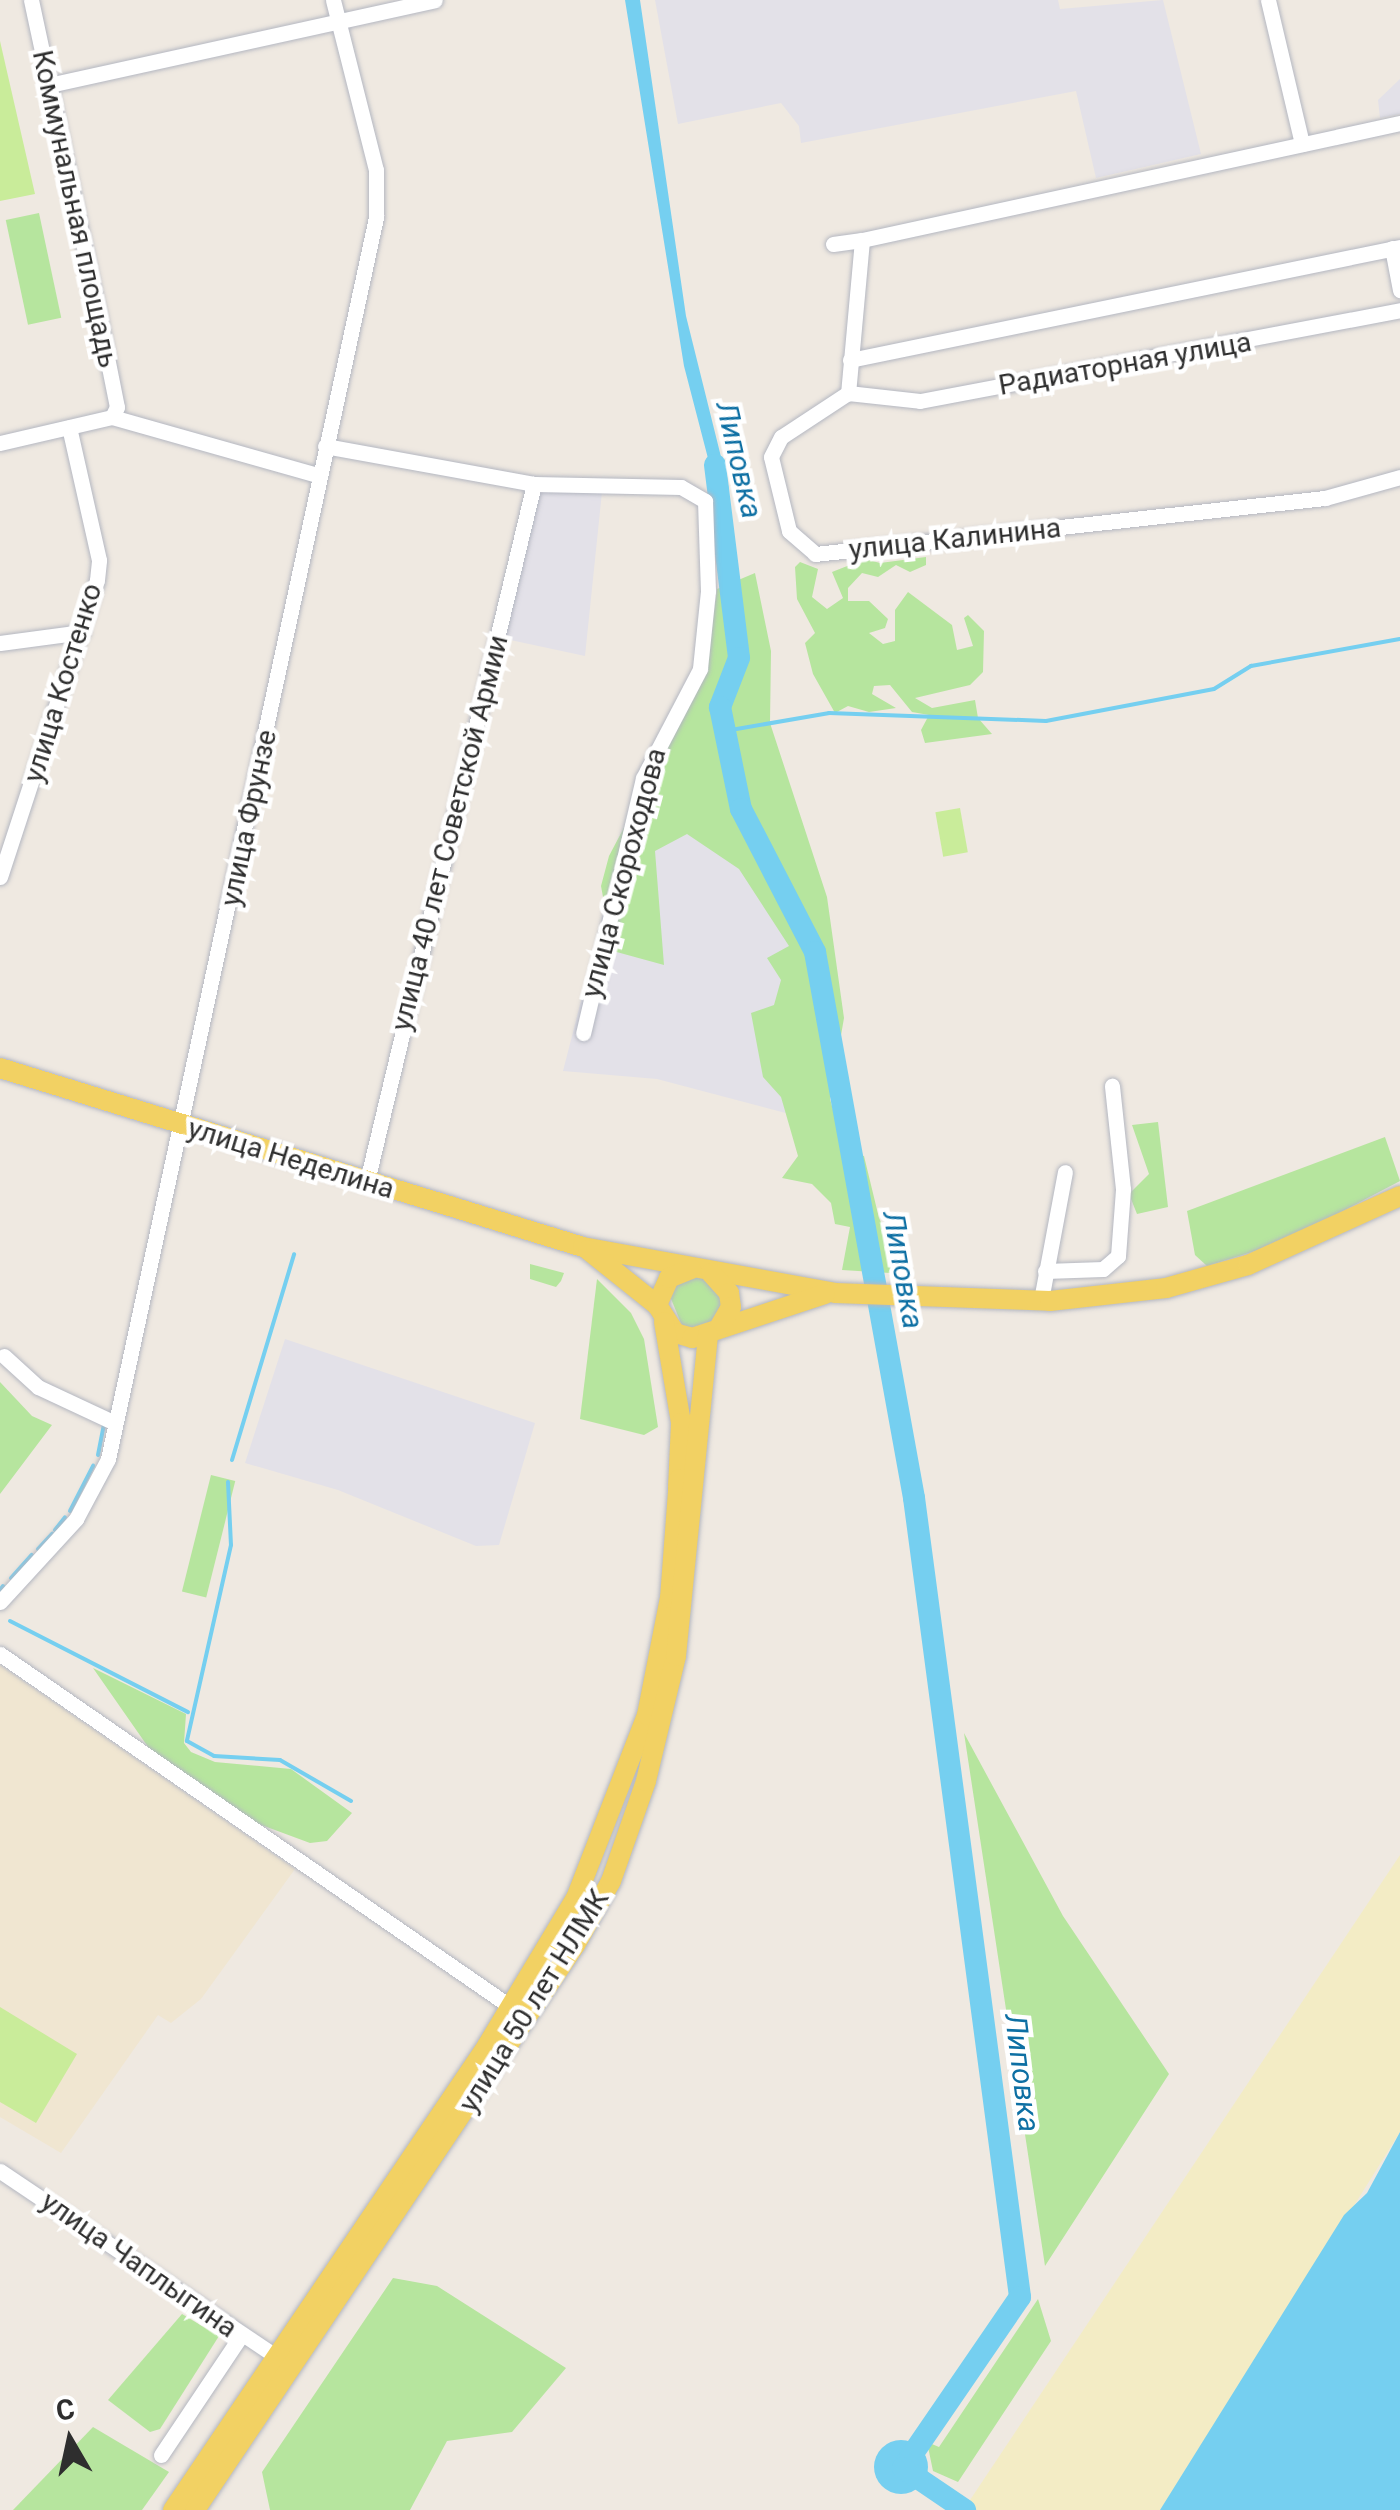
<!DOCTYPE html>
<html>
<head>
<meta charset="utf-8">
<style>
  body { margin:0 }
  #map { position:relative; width:1400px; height:2510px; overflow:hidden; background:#efe9e1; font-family:Roboto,sans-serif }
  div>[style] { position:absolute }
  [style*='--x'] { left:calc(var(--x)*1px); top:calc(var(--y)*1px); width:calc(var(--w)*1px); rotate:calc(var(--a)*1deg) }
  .industrial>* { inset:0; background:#e3e1e8 }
  .education>* { inset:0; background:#f0e6d1 }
  .green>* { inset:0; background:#b6e59e; transform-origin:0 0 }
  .sand>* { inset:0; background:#f3ecc5 }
  .pitch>* { inset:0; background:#c9ec9a; transform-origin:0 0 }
  .water>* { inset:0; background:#75cff0 }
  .round { border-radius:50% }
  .stream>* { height:4px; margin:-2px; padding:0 2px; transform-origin:2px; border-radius:2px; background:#75cff0 }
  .river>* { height:22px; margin:-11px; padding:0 11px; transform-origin:11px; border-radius:11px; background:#75cff0 }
  .roads { filter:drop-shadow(0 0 2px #b4b7c1) drop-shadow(0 0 2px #b4b7c1) }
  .minor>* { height:15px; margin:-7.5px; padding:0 7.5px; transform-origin:7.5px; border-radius:7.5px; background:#fff }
  .major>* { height:20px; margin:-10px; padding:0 10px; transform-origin:10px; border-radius:10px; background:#f2d163 }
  span { translate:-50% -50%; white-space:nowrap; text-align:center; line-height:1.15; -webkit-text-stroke:9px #fff; paint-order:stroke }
  .street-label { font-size:28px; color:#2e2e2e }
  .water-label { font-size:30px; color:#0d6fa3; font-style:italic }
  .north { position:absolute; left:20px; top:2390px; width:100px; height:100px; -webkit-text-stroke:8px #fff; paint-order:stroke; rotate:351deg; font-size:28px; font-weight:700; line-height:40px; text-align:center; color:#2e2e2e }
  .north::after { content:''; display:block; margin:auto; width:35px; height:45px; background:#2e2e2e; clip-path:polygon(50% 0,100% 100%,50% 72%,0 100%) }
</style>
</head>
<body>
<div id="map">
  <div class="industrial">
    <i style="clip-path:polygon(655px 0,1058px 0,1060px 9px,1163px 0,1201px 154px,1096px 178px,1076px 91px,801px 143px,799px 126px,781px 103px,678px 124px)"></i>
    <i style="clip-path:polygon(1400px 79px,1400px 114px,1380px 118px,1378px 100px)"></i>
    <i style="clip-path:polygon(536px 490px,602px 492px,585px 656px,501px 638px)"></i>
    <i style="clip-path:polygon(629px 814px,742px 831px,799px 944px,797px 1116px,657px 1079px,563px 1071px)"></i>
    <i style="clip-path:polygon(285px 1339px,535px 1423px,499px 1545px,476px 1546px,338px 1490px,245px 1463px)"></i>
  </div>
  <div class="education">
    <i style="clip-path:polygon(0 1665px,295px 1869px,201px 1999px,171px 2023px,158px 2015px,61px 2153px,0 2117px)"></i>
  </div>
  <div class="green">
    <i style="left:39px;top:213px;width:107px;height:34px;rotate:78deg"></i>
    <i style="clip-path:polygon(926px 557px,926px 565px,910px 572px,896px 565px,878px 577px,862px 573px,848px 588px,848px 601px,869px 601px,888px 619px,885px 628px,869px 633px,883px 644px,895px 641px,895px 610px,908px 592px,952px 625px,957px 650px,973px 646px,964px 618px,968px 615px,984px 631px,983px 672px,970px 685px,915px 698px,932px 708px,975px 700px,978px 718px,992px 734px,925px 743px,921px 730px,929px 715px,912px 712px,890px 685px,874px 686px,872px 694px,896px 708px,869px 712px,848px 706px,835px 713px,813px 674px,805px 643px,815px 633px,797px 599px,795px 567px,800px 562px,818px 569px,812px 597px,827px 609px,843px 598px,832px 572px,865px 559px,880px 563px)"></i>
    <i style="clip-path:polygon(755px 573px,771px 651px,770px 723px,827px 897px,844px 1018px,830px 1099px,845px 1152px,864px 1156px,879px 1218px,906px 1274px,842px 1270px,850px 1227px,835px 1224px,831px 1203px,812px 1184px,782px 1178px,798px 1156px,781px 1097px,763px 1077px,751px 1013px,774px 1005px,781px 980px,767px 958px,789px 946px,739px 869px,687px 834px,655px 851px,664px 965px,613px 951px,601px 886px,609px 856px,706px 672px,717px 589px)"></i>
    <i style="clip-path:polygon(1158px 1122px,1168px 1207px,1137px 1214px,1129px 1194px,1149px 1174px,1132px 1125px)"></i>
    <i style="clip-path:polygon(1385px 1137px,1400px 1181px,1284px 1242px,1207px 1266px,1195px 1255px,1187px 1211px)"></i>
    <i style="clip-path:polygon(530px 1264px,564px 1273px,561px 1281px,556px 1287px,530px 1279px)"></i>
    <i style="clip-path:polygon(706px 1276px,725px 1305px,711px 1327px,683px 1328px,669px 1294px,680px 1279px)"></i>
    <i style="clip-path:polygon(597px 1279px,631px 1313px,644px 1339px,658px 1427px,644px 1435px,580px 1419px)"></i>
    <i style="clip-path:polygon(0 1382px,32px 1416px,52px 1425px,0 1494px)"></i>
    <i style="left:211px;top:1475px;width:25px;height:120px;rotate:14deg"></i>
    <i style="clip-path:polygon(93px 1668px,186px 1714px,184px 1743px,191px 1752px,215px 1762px,291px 1769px,352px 1813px,327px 1841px,310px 1843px,256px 1823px,153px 1754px)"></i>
    <i style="clip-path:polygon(964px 1733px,1063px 1916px,1169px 2074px,1045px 2266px)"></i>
    <i style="clip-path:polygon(393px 2278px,437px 2286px,566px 2368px,512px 2432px,447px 2441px,410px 2510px,270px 2510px,262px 2472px)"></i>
    <i style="clip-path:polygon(1038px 2299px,1051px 2341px,958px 2482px,933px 2471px,927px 2442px,939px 2447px)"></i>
    <i style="clip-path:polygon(182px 2314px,219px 2336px,160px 2429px,150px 2432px,108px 2400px)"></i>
    <i style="clip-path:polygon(93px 2427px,169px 2472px,142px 2510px,13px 2510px)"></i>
  </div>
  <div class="sand">
    <i style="clip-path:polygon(1400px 1855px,1400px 2132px,1190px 2468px,1160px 2510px,975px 2510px,968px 2503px)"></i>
  </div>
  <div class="pitch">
    <i style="clip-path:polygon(0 41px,35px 194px,0 201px)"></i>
    <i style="left:960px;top:808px;width:45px;height:25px;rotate:80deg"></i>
    <i style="clip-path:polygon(0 2007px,77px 2054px,36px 2123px,0 2102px)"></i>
  </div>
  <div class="water">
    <i style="clip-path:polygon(625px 0,640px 0,686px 316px,729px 489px,717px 493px,684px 366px)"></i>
    <i style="clip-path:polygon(1400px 2132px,1400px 2510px,1160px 2510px,1344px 2215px,1367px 2193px)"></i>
    <i class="round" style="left:874px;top:2440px;width:54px;height:54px"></i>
  </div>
  <div class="stream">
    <i style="--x:725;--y:731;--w:106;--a:-9.8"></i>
    <i style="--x:829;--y:713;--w:217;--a:2.1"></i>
    <i style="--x:1046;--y:721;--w:171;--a:-10.8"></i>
    <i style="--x:1214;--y:689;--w:44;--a:-31.9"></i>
    <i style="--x:1251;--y:666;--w:151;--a:-10.3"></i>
    <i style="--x:98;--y:1455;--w:32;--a:-79"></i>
    <i style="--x:232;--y:1460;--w:215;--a:-73.2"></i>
    <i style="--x:228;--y:1482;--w:63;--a:87.3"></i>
    <i style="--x:231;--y:1545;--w:201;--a:102.7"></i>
    <i style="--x:187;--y:1741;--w:31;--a:29"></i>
    <i style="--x:214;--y:1756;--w:66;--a:3.5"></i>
    <i style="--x:280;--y:1760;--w:82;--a:30"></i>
    <i style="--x:70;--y:1511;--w:51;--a:-62.9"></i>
    <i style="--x:55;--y:1530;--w:16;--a:-52"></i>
    <i style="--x:38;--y:1549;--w:21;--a:-47"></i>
    <i style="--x:11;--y:1578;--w:31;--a:-48"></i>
    <i style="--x:0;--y:1590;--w:5;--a:-53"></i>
    <i style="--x:10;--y:1621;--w:200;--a:27.1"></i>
  </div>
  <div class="river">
    <i style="--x:715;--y:465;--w:194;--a:82.9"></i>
    <i style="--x:739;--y:658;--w:53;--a:111.2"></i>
    <i style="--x:720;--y:707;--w:104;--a:78.4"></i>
    <i style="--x:741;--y:809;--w:161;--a:62.6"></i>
    <i style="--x:815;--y:952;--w:555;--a:79.72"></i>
    <i style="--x:914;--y:1498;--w:806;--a:82.44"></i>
    <i style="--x:1020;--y:2297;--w:207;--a:124.4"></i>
    <i style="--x:903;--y:2468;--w:75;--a:34.1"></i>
  </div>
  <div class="roads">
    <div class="minor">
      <i style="--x:31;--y:0;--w:319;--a:77.9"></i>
      <i style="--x:98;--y:312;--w:97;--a:78.7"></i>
      <i style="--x:117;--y:407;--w:11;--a:117"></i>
      <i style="--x:1268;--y:0;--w:148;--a:76.7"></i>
      <i style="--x:49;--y:85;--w:395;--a:-12.4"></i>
      <i style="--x:862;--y:240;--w:551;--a:-12.27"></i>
      <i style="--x:833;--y:244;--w:29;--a:-8"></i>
      <i style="--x:862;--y:240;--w:154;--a:95.2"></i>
      <i style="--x:848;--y:393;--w:80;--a:146.7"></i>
      <i style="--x:781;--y:437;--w:22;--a:117"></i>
      <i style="--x:771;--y:457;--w:76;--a:76.3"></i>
      <i style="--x:789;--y:531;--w:35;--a:41"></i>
      <i style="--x:815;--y:554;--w:513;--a:-6.27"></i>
      <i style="--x:1325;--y:498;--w:78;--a:-15.6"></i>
      <i style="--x:1392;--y:248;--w:43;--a:79.2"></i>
      <i style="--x:850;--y:360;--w:561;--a:-11.61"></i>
      <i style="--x:848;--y:393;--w:72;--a:6.3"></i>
      <i style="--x:920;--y:401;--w:489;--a:-10.7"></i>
      <i style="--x:0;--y:443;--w:115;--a:-13.1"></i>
      <i style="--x:112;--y:417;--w:216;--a:15.8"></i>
      <i style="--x:325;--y:446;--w:212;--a:10.3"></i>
      <i style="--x:534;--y:484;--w:147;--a:1.2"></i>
      <i style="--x:681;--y:487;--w:28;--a:30"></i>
      <i style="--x:705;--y:501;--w:90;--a:88.1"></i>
      <i style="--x:708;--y:591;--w:78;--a:95.9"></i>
      <i style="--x:700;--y:669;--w:123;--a:117.6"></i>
      <i style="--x:643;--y:778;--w:262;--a:103.2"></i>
      <i style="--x:0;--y:643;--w:83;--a:-7.6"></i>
      <i style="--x:0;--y:877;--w:312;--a:-71.9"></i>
      <i style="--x:97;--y:580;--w:20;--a:-84"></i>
      <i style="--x:99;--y:560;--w:136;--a:-102.7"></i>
      <i style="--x:367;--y:1181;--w:717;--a:-76.53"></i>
      <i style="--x:1045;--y:1271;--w:58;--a:-2"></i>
      <i style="--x:1103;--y:1269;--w:20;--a:-41"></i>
      <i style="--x:1118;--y:1256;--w:67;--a:-85.7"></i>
      <i style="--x:1123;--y:1189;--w:104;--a:-96.1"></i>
      <i style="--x:1041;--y:1300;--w:130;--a:-79.4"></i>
      <i style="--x:4;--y:1356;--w:46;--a:42.4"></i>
      <i style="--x:38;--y:1387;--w:85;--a:25.1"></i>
      <i style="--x:0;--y:1602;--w:113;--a:-47.5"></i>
      <i style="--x:76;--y:1519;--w:68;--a:-61.9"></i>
      <i style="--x:108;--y:1459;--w:1271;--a:-77.82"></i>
      <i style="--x:376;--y:217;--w:47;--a:-90"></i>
      <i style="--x:376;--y:170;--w:175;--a:-104.2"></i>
      <i style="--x:0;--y:1654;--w:621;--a:34.64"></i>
      <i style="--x:0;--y:2171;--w:335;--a:33.9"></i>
      <i style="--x:161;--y:2455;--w:142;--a:-56.2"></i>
    </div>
    <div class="major">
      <i style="--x:0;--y:1068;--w:610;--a:17.07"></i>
      <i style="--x:583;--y:1247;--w:256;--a:10.3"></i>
      <i style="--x:835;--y:1293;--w:215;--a:2.1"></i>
      <i style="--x:1050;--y:1301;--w:117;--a:-6.4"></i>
      <i style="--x:1166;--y:1288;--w:85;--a:-15.7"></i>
      <i style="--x:1248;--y:1265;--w:167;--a:-24.4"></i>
      <i style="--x:588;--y:1250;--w:88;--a:38.6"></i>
      <i style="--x:657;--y:1305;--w:33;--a:57"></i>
      <i style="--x:675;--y:1333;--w:18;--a:16"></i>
      <i style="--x:692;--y:1338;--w:140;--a:-18.3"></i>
      <i style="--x:711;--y:1273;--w:27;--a:48"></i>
      <i style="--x:729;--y:1293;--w:14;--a:82"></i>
      <i style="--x:731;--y:1307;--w:22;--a:120"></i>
      <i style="--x:657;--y:1305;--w:30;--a:-66"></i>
      <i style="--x:669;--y:1278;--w:24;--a:-22"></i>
      <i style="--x:664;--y:1322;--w:102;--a:80.4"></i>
      <i style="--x:681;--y:1423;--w:66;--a:92.6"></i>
      <i style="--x:173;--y:2510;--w:560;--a:-55.91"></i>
      <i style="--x:487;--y:2046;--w:173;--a:-59"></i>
      <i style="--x:576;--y:1898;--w:196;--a:-68.8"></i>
      <i style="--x:647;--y:1715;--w:119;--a:-78.9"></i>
      <i style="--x:670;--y:1598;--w:119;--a:-85.7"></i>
      <i style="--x:195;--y:2510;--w:681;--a:-56.08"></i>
      <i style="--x:575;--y:1945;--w:73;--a:-60.6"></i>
      <i style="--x:611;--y:1881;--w:106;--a:-70.7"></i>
      <i style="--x:646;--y:1781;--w:129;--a:-76.5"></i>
      <i style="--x:676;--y:1656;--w:323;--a:-84.3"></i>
    </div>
  </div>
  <div class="street-label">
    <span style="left:75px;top:209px;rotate:78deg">Коммунальная площадь</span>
    <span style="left:1125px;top:364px;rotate:-10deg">Радиаторная улица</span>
    <span style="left:955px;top:539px;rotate:-6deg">улица Калинина</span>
    <span style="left:63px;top:683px;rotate:-73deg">улица Костенко</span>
    <span style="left:249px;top:818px;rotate:-78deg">улица Фрунзе</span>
    <span style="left:450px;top:833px;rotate:-76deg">улица 40 лет Советской Армии</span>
    <span style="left:624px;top:873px;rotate:-75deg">улица Скороходова</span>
    <span style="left:291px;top:1159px;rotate:17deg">улица Неделина</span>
    <span style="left:534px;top:2001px;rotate:-58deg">улица 50 лет НЛМК</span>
    <span style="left:139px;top:2265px;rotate:35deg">улица Чаплыгина</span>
  </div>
  <div class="water-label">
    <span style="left:739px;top:460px;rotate:77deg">Липовка</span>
    <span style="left:903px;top:1270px;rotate:80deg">Липовка</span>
    <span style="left:1022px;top:2073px;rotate:83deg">Липовка</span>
  </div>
  <div class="north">С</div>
</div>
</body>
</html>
